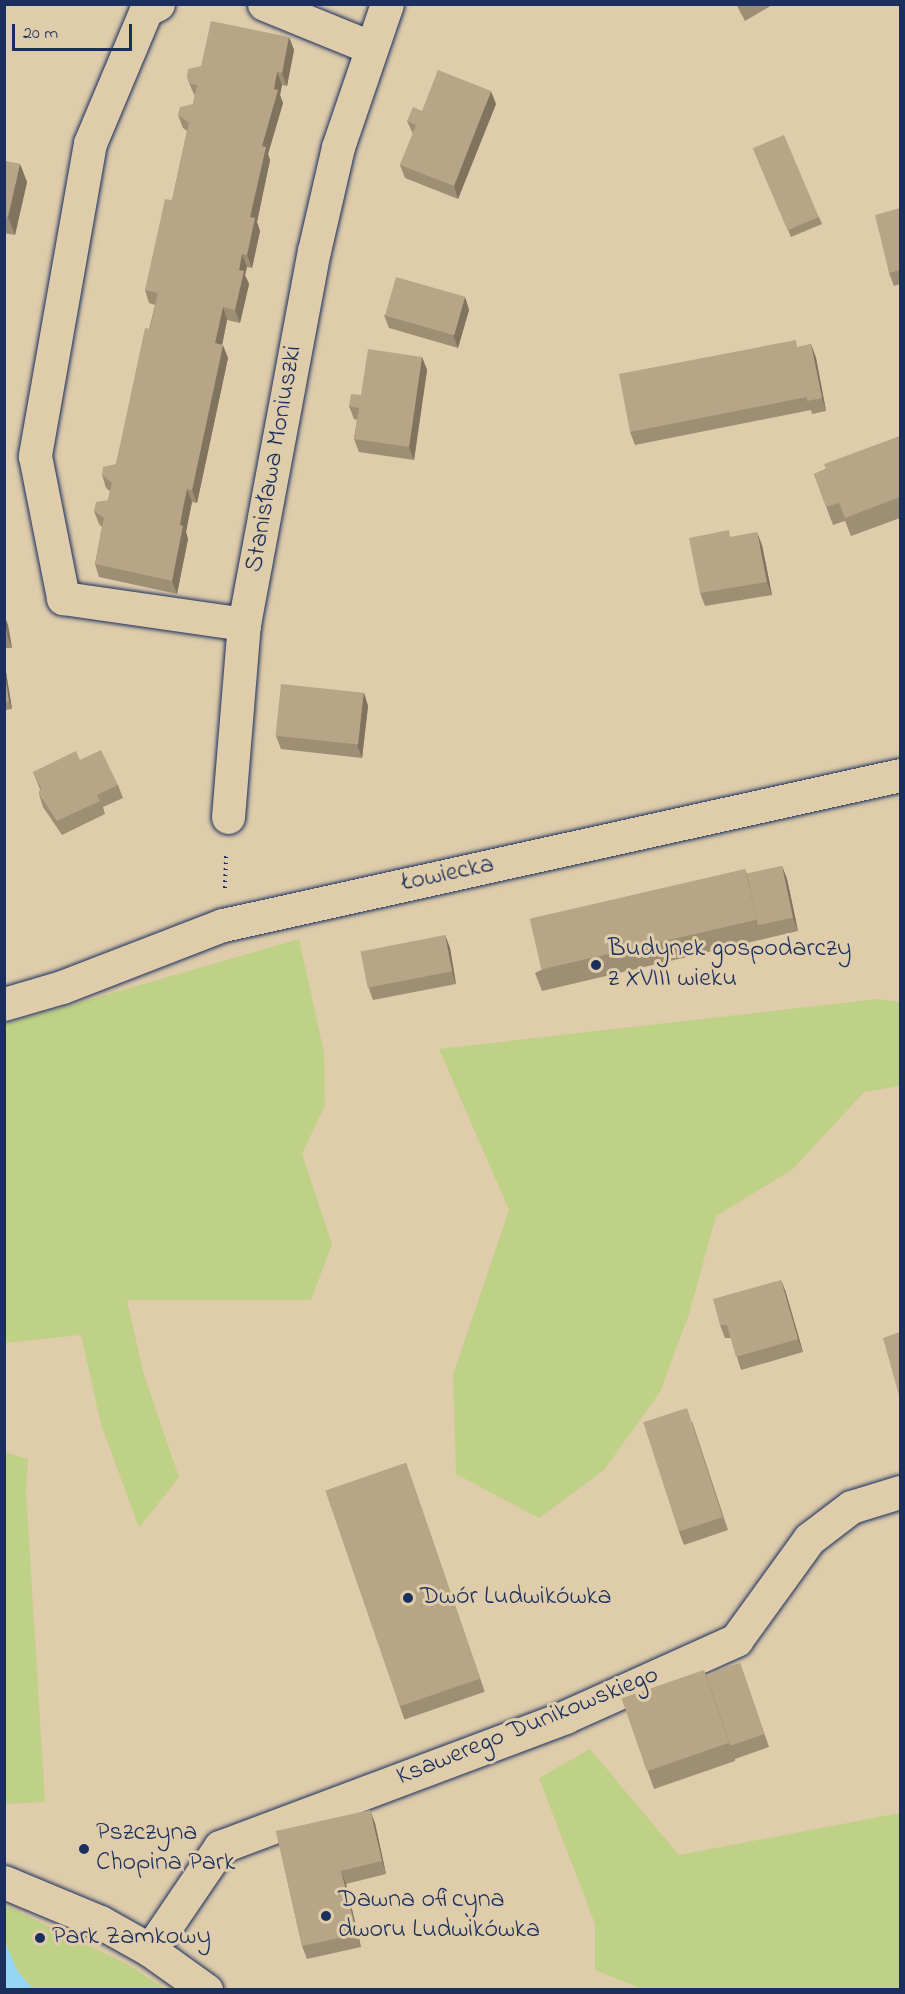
<!DOCTYPE html>
<html>
<head>
<meta charset="utf-8">
<style>
  body { margin:0 }
  #map { position:relative; width:905px; height:1994px; overflow:hidden; background:#deccaa; font-family:"Indie Flower",sans-serif }
  div>[style] { position:absolute }
  [style*='--x'] { left:calc(var(--x)*1px); top:calc(var(--y)*1px); width:calc(var(--w)*1px); rotate:calc(var(--a)*1deg) }
  .green>* { inset:0; background:#bfd186 }
  .water>* { inset:0; background:#95d5f6 }
  .path>* { height:4px; margin-top:-2px; transform-origin:0; background:repeating-linear-gradient(90deg,#1b2f5e 0 1.5px,transparent 0 6px) }
  .roads { filter:drop-shadow(0 0 2px #1b2f5e) drop-shadow(0 0 2px #1b2f5e) }
  .minor>* { height:33px; margin:-16.5px; padding:0 16.5px; transform-origin:16.5px; border-radius:16.5px; background:#deccaa }
  .wall>* { inset:0; background:#9e8e74; transform-origin:0 0 }
  .shaded-wall>* { inset:0; background:#81745e }
  .building>* { inset:0; background:#b8a587; transform-origin:0 0 }
  .dots>* { width:16px; height:16px; translate:-50% -50%; box-sizing:border-box; border:3px solid #deccaa; border-radius:50% }
  span { translate:-50% -50%; white-space:nowrap; text-align:center; line-height:1.15; -webkit-text-stroke:6px #deccaa; paint-order:stroke }
  .street-label { font-size:26px; color:#1b2f5e }
  .poi-label { font-size:26px; color:#1b2f5e }
  .left { translate:0 -50%; text-align:left }
  .frame { position:absolute; inset:0; border:6px solid #1b2f5e; pointer-events:none }
  .scale { position:absolute; left:12px; top:24px; width:120px; height:27px; box-sizing:border-box; border:3px solid #1b2f5e; border-top:0; padding-left:8px; font-size:18px; line-height:21px; white-space:nowrap; color:#1b2f5e; -webkit-text-stroke:4px #deccaa; paint-order:stroke }
</style>
</head>
<body>
<div id="map">
  <div class="green">
    <i style="clip-path:polygon(299px 939px,324px 1052px,325px 1105px,302px 1154px,332px 1244px,311px 1300px,127px 1300px,143px 1372px,179px 1477px,139px 1528px,101px 1424px,81px 1335px,5px 1343px,5px 1024px)"></i>
    <i style="clip-path:polygon(877px 999px,900px 1002px,900px 1086px,864px 1092px,793px 1169px,716px 1216px,689px 1314px,660px 1392px,604px 1470px,539px 1518px,456px 1474px,453px 1375px,509px 1210px,439px 1049px)"></i>
    <i style="clip-path:polygon(5px 1452px,28px 1459px,26px 1491px,45px 1802px,5px 1804px)"></i>
    <i style="clip-path:polygon(590px 1749px,679px 1855px,900px 1813px,900px 1989px,642px 1989px,595px 1970px,595px 1924px,539px 1778px)"></i>
    <i style="clip-path:polygon(4px 1905px,127px 1964px,165px 1989px,5px 1989px)"></i>
  </div>
  <div class="water">
    <i style="clip-path:polygon(4px 1940px,18px 1972px,33px 1989px,5px 1989px)"></i>
  </div>
  <div class="path">
    <i style="--x:225;--y:888;--w:34;--a:-88"></i>
  </div>
  <div class="roads">
    <div class="minor">
      <i style="--x:158;--y:4;--w:13;--a:153"></i>
      <i style="--x:146;--y:10;--w:144;--a:112.8"></i>
      <i style="--x:90;--y:143;--w:318;--a:100"></i>
      <i style="--x:35;--y:456;--w:145;--a:78.8"></i>
      <i style="--x:63;--y:598;--w:183;--a:8.2"></i>
      <i style="--x:264;--y:4;--w:114;--a:22.1"></i>
      <i style="--x:228;--y:817;--w:194;--a:-85.3"></i>
      <i style="--x:244;--y:624;--w:380;--a:-79.4"></i>
      <i style="--x:314;--y:251;--w:107;--a:-77"></i>
      <i style="--x:338;--y:147;--w:151;--a:-71.1"></i>
      <i style="--x:4;--y:1004;--w:60;--a:-16.3"></i>
      <i style="--x:62;--y:987;--w:173;--a:-21.1"></i>
      <i style="--x:223;--y:925;--w:693;--a:-12.49"></i>
      <i style="--x:4;--y:1882;--w:104;--a:22.6"></i>
      <i style="--x:100;--y:1922;--w:57;--a:29.2"></i>
      <i style="--x:150;--y:1950;--w:69;--a:35.5"></i>
      <i style="--x:150;--y:1950;--w:125;--a:-55.8"></i>
      <i style="--x:220;--y:1847;--w:369;--a:-20.6"></i>
      <i style="--x:565;--y:1717;--w:188;--a:-24.2"></i>
      <i style="--x:736;--y:1640;--w:125;--a:-54.1"></i>
      <i style="--x:809;--y:1539;--w:53;--a:-37.3"></i>
      <i style="--x:851;--y:1507;--w:51;--a:-17"></i>
    </div>
  </div>
  <div class="wall">
    <i style="clip-path:polygon(736px 4px,774px 4px,745px 21px)"></i>
    <i style="clip-path:polygon(289px 37px,294px 50px,287px 86px,282px 85px,280px 95px,283px 103px,268px 154px,270px 160px,257px 222px,260px 231px,252px 268px,247px 267px,245px 275px,249px 284px,240px 323px,227px 320px,222px 345px,228px 358px,197px 503px,192px 502px,188px 520px,186px 532px,188px 539px,177px 594px,99px 577px,95px 564px,102px 527px,99px 524px,94px 511px,108px 500px,110px 491px,106px 488px,102px 475px,116px 464px,155px 305px,149px 303px,145px 290px,172px 200px,187px 131px,183px 128px,178px 115px,193px 104px,195px 96px,192px 90px,187px 77px,201px 66px)"></i>
    <i style="clip-path:polygon(496px 104px,458px 199px,405px 178px,400px 165px,413px 134px,407px 121px,422px 111px)"></i>
    <i style="clip-path:polygon(756px 155px,819px 217px,822px 224px,791px 237px)"></i>
    <i style="clip-path:polygon(4px 161px,20px 164px,27px 182px,15px 235px,4px 233px)"></i>
    <i style="clip-path:polygon(900px 208px,900px 284px,894px 286px,889px 273px)"></i>
    <i style="clip-path:polygon(465px 297px,469px 310px,458px 348px,389px 328px,384px 315px)"></i>
    <i style="clip-path:polygon(811px 344px,816px 358px,826px 411px,812px 414px,811px 410px,635px 445px,630px 432px,798px 347px)"></i>
    <i style="clip-path:polygon(422px 357px,427px 370px,414px 460px,359px 452px,354px 439px,357px 420px,354px 419px,349px 406px,361px 395px)"></i>
    <i style="clip-path:polygon(900px 436px,900px 518px,851px 536px,845px 521px,833px 525px,814px 474px)"></i>
    <i style="clip-path:polygon(762px 545px,772px 595px,705px 606px,700px 593px)"></i>
    <i style="clip-path:polygon(4px 615px,8px 625px,12px 648px,4px 648px)"></i>
    <i style="clip-path:polygon(4px 660px,12px 709px,4px 710px)"></i>
    <i style="clip-path:polygon(364px 693px,368px 706px,362px 758px,281px 749px,276px 736px)"></i>
    <i style="clip-path:polygon(80px 760px,118px 785px,123px 798px,103px 807px,105px 814px,62px 835px,43px 807px,39px 794px,40px 789px,33px 772px)"></i>
    <i style="clip-path:polygon(782px 866px,787px 879px,798px 931px,542px 991px,535px 973px,745px 869px,747px 874px)"></i>
    <i style="clip-path:polygon(445px 935px,450px 948px,456px 984px,373px 1000px,368px 986px)"></i>
    <i style="clip-path:polygon(781px 1280px,786px 1293px,803px 1352px,741px 1370px,731px 1338px,725px 1338px,720px 1325px)"></i>
    <i style="clip-path:polygon(692px 1421px,728px 1530px,684px 1545px,679px 1532px)"></i>
    <i style="left:406px;top:1463px;width:242px;height:85px;rotate:71deg"></i>
    <i style="clip-path:polygon(740px 1663px,769px 1747px,735px 1759px,735px 1761px,654px 1789px,622px 1699px,706px 1675px)"></i>
    <i style="clip-path:polygon(375px 1823px,386px 1874px,346px 1884px,361px 1947px,307px 1959px,302px 1946px,276px 1831px)"></i>
  </div>
  <div class="shaded-wall">
    <i style="clip-path:polygon(289px 37px,294px 50px,287px 86px,282px 73px)"></i>
    <i style="clip-path:polygon(277px 72px,282px 85px,280px 95px,283px 103px,268px 154px,270px 160px,257px 222px,260px 231px,252px 268px,247px 255px,250px 217px,262px 146px)"></i>
    <i style="clip-path:polygon(491px 91px,496px 104px,458px 199px,454px 186px)"></i>
    <i style="clip-path:polygon(20px 164px,27px 182px,15px 235px,8px 217px)"></i>
    <i style="clip-path:polygon(242px 254px,247px 267px,245px 275px,249px 284px,240px 323px,235px 310px,239px 270px)"></i>
    <i style="clip-path:polygon(465px 297px,469px 310px,458px 348px,453px 335px)"></i>
    <i style="clip-path:polygon(223px 307px,227px 320px,220px 356px,215px 343px)"></i>
    <i style="clip-path:polygon(811px 344px,816px 358px,826px 411px,822px 398px)"></i>
    <i style="clip-path:polygon(223px 345px,228px 358px,197px 503px,192px 490px)"></i>
    <i style="clip-path:polygon(422px 357px,427px 370px,414px 460px,409px 447px)"></i>
    <i style="clip-path:polygon(187px 489px,192px 502px,186px 532px,188px 539px,177px 594px,172px 581px,180px 525px)"></i>
    <i style="clip-path:polygon(757px 532px,762px 545px,772px 595px,767px 582px)"></i>
    <i style="clip-path:polygon(4px 615px,8px 625px,12px 648px,7px 635px)"></i>
    <i style="clip-path:polygon(4px 660px,12px 709px,9px 702px,4px 669px)"></i>
    <i style="clip-path:polygon(364px 693px,368px 706px,362px 758px,357px 745px)"></i>
    <i style="clip-path:polygon(782px 866px,787px 879px,798px 931px,793px 918px)"></i>
    <i style="clip-path:polygon(445px 935px,450px 948px,456px 984px,452px 971px)"></i>
    <i style="clip-path:polygon(781px 1280px,786px 1293px,803px 1352px,798px 1339px)"></i>
    <i style="clip-path:polygon(370px 1810px,375px 1823px,386px 1874px,382px 1861px)"></i>
    <i style="clip-path:polygon(341px 1871px,346px 1884px,361px 1947px,357px 1934px)"></i>
  </div>
  <div class="building">
    <i style="clip-path:polygon(211px 21px,289px 37px,282px 73px,277px 72px,274px 89px,278px 90px,262px 146px,266px 147px,250px 217px,255px 218px,247px 255px,242px 254px,239px 270px,244px 271px,235px 310px,223px 307px,215px 343px,223px 345px,192px 490px,187px 489px,183px 507px,180px 525px,183px 526px,172px 581px,95px 564px,104px 518px,94px 511px,96px 502px,108px 500px,112px 483px,102px 475px,103px 467px,116px 464px,145px 328px,150px 329px,158px 293px,145px 290px,165px 199px,172px 200px,189px 123px,178px 115px,180px 107px,193px 104px,197px 85px,191px 84px,187px 77px,188px 69px,201px 66px)"></i>
    <i style="clip-path:polygon(438px 70px,491px 91px,454px 186px,400px 165px,416px 125px,407px 121px,413px 107px,422px 111px)"></i>
    <i style="left:784px;top:135px;width:89px;height:34px;rotate:67deg"></i>
    <i style="clip-path:polygon(4px 161px,20px 164px,8px 217px,4px 216px)"></i>
    <i style="clip-path:polygon(900px 208px,900px 270px,889px 273px,875px 215px)"></i>
    <i style="left:396px;top:277px;width:72px;height:40px;rotate:16deg"></i>
    <i style="clip-path:polygon(796px 340px,797px 347px,811px 344px,822px 398px,807px 401px,807px 397px,630px 432px,619px 374px)"></i>
    <i style="clip-path:polygon(368px 349px,422px 357px,409px 447px,354px 439px,359px 408px,349px 406px,351px 394px,361px 395px)"></i>
    <i style="clip-path:polygon(900px 436px,900px 497px,845px 518px,839px 503px,826px 507px,814px 474px,826px 469px,824px 464px)"></i>
    <i style="clip-path:polygon(729px 530px,730px 537px,757px 532px,767px 582px,700px 593px,689px 538px)"></i>
    <i style="clip-path:polygon(4px 619px,7px 635px,4px 635px)"></i>
    <i style="clip-path:polygon(4px 669px,9px 702px,4px 703px)"></i>
    <i style="left:281px;top:684px;width:83px;height:52px;rotate:6deg"></i>
    <i style="clip-path:polygon(101px 750px,118px 785px,97px 795px,100px 801px,57px 821px,39px 794px,41px 788px,33px 772px,76px 751px,80px 760px)"></i>
    <i style="left:782px;top:866px;width:53px;height:36px;rotate:78deg"></i>
    <i style="left:745px;top:869px;width:52px;height:221px;rotate:77deg"></i>
    <i style="left:445px;top:935px;width:37px;height:86px;rotate:79deg"></i>
    <i style="clip-path:polygon(781px 1280px,798px 1339px,736px 1357px,727px 1325px,720px 1325px,713px 1299px)"></i>
    <i style="clip-path:polygon(900px 1332px,900px 1399px,883px 1338px)"></i>
    <i style="left:687px;top:1408px;width:115px;height:46px;rotate:72deg"></i>
    <i style="left:406px;top:1463px;width:228px;height:85px;rotate:71deg"></i>
    <i style="left:740px;top:1663px;width:75px;height:36px;rotate:71deg"></i>
    <i style="left:704px;top:1670px;width:77px;height:87px;rotate:71deg"></i>
    <i style="clip-path:polygon(370px 1810px,382px 1861px,341px 1871px,357px 1934px,302px 1946px,276px 1831px)"></i>
  </div>
  <div class="dots">
    <i style="left:596px;top:965px;background:#1b2f5e"></i>
    <i style="left:408px;top:1598px;background:#1b2f5e"></i>
    <i style="left:84px;top:1849px;background:#1b2f5e"></i>
    <i style="left:326px;top:1916px;background:#1b2f5e"></i>
    <i style="left:40px;top:1938px;background:#1b2f5e"></i>
  </div>
  <div class="street-label">
    <span style="left:275px;top:459px;rotate:-80deg">Stanisława Moniuszki</span>
    <span style="left:448px;top:875px;rotate:-12deg">Łowiecka</span>
    <span style="left:528px;top:1727px;rotate:-22deg">Ksawerego Dunikowskiego</span>
  </div>
  <div class="poi-label">
    <span class="left" style="left:608px;top:965px">Budynek gospodarczy<br>z XVIII wieku</span>
    <span class="left" style="left:420px;top:1598px">Dwór Ludwikówka</span>
    <span class="left" style="left:96px;top:1849px">Pszczyna<br>Chopina Park</span>
    <span class="left" style="left:338px;top:1916px">Dawna oficyna<br>dworu Ludwikówka</span>
    <span class="left" style="left:52px;top:1938px">Park Zamkowy</span>
  </div>
  <div class="frame"></div>
  <div class="scale">20 m</div>
</div>
</body>
</html>
